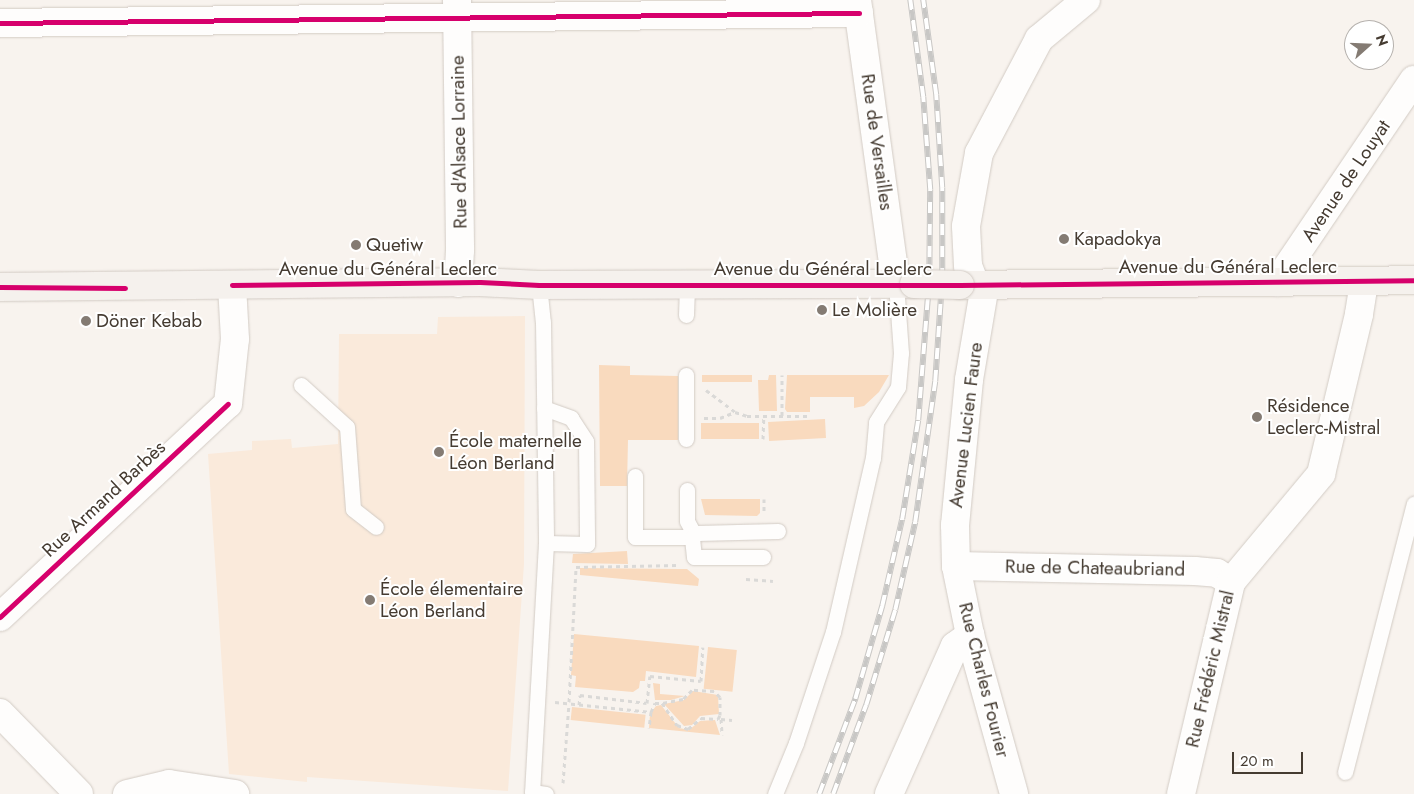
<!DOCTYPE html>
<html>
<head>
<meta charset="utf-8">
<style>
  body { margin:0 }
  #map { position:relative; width:1414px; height:794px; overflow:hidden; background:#f8f3ee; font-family:Jost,sans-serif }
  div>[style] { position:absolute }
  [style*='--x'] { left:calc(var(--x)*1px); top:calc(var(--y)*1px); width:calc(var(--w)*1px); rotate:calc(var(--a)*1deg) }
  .built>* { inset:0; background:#faeadb }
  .green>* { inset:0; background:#f9dabe; transform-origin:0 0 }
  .path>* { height:3px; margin-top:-1.5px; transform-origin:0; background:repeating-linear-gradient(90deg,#dad9d7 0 4px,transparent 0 8px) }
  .roads { filter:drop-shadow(0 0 1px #d2cbc4) drop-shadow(0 0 1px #d2cbc4) }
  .service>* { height:15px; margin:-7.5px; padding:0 7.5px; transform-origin:7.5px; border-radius:7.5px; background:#fefdfc }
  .minor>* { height:28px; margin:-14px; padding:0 14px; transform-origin:14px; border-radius:14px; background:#fefdfc }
  .secondary>* { height:28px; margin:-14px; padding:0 14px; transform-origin:14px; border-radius:14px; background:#f5f1ed }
  .rail>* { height:5.5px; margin-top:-2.75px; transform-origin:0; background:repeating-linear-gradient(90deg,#fff 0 11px,#c8c7c5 0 22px); box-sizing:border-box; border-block:1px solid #c8c7c5 }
  .bridges { filter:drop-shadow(0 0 1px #d2cbc4) drop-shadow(0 0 1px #d2cbc4) }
  .secondary-bridge>* { height:28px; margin:-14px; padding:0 14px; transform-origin:14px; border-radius:14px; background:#f5f1ed }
  .cycleway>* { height:5px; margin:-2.5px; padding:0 2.5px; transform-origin:2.5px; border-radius:2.5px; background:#d6006c }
  .dots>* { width:14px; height:14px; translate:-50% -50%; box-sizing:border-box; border:2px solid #fff; border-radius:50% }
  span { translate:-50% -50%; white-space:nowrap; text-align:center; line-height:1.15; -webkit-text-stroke:4px #fff; paint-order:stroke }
  .street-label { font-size:19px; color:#453b31 }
  .poi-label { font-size:19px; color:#453b31 }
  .left { translate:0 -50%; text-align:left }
  .north { position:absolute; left:1344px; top:20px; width:50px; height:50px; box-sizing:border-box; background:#fff; border:1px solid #b5b1ad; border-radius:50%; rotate:70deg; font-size:14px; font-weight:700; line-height:20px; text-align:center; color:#453b31 }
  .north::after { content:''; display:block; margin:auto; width:18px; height:22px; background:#847b73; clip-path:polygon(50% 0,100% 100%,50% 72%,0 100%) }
  .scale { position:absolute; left:1232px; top:752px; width:71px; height:22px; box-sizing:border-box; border:2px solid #453b31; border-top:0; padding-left:6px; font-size:15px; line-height:18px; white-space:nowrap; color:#453b31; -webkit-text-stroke:4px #fff; paint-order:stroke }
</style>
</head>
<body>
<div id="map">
  <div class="built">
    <i style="clip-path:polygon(525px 316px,524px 564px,508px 791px,307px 777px,307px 782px,229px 774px,208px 454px,252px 450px,252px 441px,291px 439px,292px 448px,338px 444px,339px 334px,437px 334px,438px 317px)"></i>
  </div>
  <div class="green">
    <i style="clip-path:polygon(599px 365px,630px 366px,630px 375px,678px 376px,678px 440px,628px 440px,627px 486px,600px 486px)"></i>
    <i style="left:702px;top:375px;width:50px;height:7px"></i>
    <i style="clip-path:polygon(769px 375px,776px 375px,777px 411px,759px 411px,758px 380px,768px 380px)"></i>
    <i style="clip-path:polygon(787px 375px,889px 375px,879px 392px,864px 406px,854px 408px,854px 397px,810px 397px,810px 412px,787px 412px,785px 409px)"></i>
    <i style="left:825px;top:419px;width:19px;height:57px;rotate:87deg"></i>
    <i style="left:759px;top:423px;width:16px;height:58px;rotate:90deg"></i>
    <i style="clip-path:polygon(701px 499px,760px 499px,760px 513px,757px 516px,705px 515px)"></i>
    <i style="clip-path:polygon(627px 551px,628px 564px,572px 563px,573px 554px)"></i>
    <i style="clip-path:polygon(580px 568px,680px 569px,687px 569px,699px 579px,698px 586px,580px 575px)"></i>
    <i style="clip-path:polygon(574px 634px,699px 646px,696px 677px,646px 671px,645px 681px,640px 681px,639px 688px,633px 692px,575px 687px,576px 676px,571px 675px)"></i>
    <i style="left:708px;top:647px;width:29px;height:42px;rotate:6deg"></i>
    <i style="clip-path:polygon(653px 683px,660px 684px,660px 694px,685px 696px,671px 700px,655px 700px)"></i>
    <i style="clip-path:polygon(693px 691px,718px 695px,719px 714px,700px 716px,692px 725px,684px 726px,664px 704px,684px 700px)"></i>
    <i style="clip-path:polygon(661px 705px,679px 728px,689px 730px,700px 721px,715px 720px,720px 735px,649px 728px,650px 714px,656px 706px)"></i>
    <i style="left:572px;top:707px;width:74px;height:13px;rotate:6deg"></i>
  </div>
  <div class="path">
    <i style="--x:706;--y:390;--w:36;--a:37"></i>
    <i style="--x:735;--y:412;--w:13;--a:18"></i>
    <i style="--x:747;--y:416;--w:63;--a:0"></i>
    <i style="--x:782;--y:416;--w:41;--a:-90"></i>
    <i style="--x:704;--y:418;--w:16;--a:0"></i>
    <i style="--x:720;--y:418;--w:16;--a:-22"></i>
    <i style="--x:763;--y:439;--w:23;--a:-88"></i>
    <i style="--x:764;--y:499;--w:14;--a:90"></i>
    <i style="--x:746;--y:579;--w:27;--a:4"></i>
    <i style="--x:555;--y:702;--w:97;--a:5.9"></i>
    <i style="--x:651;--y:712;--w:16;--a:97"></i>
    <i style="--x:569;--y:702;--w:135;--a:-87"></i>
    <i style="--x:576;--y:567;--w:102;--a:-1.1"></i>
    <i style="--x:579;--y:705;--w:10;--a:-84"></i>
    <i style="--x:580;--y:695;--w:67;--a:6.8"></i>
    <i style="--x:647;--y:703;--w:27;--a:-84"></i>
    <i style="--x:650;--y:676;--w:51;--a:5.6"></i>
    <i style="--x:701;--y:681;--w:34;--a:-87"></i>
    <i style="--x:651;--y:712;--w:10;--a:-66"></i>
    <i style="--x:655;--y:703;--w:7;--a:0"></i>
    <i style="--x:662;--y:703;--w:27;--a:56"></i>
    <i style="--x:677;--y:725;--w:12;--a:20"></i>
    <i style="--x:688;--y:729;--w:17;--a:-40"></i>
    <i style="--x:701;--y:718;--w:17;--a:3"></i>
    <i style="--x:718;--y:719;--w:4;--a:-63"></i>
    <i style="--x:720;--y:715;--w:18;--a:-90"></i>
    <i style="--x:720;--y:697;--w:8;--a:-135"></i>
    <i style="--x:714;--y:691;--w:22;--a:-177"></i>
    <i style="--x:692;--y:690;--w:13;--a:135"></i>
    <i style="--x:683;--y:699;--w:21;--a:169"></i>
    <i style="--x:721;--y:719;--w:16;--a:86"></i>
    <i style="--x:721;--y:719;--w:11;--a:5"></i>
    <i style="--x:563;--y:783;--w:79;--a:-85.7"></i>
  </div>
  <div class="roads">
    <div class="service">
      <i style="--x:539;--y:285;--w:37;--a:84"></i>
      <i style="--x:543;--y:322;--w:221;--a:89.2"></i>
      <i style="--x:546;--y:543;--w:249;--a:93.2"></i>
      <i style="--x:532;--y:792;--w:14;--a:8"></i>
      <i style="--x:686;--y:315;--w:32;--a:-88"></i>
      <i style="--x:301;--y:385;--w:62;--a:42.4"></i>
      <i style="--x:347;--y:427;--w:82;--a:85.8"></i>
      <i style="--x:353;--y:509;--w:29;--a:38"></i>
      <i style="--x:544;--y:408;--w:29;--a:20"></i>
      <i style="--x:571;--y:418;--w:27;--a:57"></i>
      <i style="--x:586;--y:441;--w:103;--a:89.4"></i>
      <i style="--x:587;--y:544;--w:41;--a:-178.6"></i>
      <i style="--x:686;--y:439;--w:64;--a:-90"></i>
      <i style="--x:635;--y:476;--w:61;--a:90"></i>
      <i style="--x:635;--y:537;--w:57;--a:0"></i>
      <i style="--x:687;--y:490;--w:31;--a:90"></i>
      <i style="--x:687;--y:521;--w:15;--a:62"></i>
      <i style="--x:763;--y:557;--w:69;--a:180"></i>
      <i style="--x:694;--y:557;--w:20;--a:-96"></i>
      <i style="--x:692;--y:537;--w:6;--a:-39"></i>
      <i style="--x:697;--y:533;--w:81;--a:-1.4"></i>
      <i style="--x:1345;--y:772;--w:277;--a:-75.6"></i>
      <i style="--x:775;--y:794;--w:55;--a:-67.6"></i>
      <i style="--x:796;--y:743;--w:117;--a:-71.6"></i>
      <i style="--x:833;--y:632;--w:179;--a:-77.1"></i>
      <i style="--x:873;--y:458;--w:36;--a:-85"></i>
      <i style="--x:876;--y:422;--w:41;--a:-57.8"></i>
      <i style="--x:898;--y:387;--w:34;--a:-85"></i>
      <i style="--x:901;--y:353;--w:70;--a:-94.1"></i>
    </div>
    <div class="minor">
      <i style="--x:457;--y:0;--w:250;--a:89.3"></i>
      <i style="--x:460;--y:250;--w:33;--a:93"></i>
      <i style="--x:857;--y:0;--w:286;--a:82.2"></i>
      <i style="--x:0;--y:23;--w:859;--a:-0.67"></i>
      <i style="--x:1277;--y:282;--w:244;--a:-55.9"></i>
      <i style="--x:975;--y:284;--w:19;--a:-111"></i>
      <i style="--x:968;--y:266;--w:40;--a:-92.9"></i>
      <i style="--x:966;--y:226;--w:74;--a:-79.9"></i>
      <i style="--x:979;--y:153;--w:129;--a:-62.2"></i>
      <i style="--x:1039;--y:39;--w:61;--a:-39.7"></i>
      <i style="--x:985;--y:285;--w:96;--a:99.6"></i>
      <i style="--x:969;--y:380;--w:146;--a:95.5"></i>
      <i style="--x:955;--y:525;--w:41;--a:88.6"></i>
      <i style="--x:956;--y:566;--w:70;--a:78.5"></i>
      <i style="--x:970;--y:635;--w:165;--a:74.5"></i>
      <i style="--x:956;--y:566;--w:239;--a:1.2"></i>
      <i style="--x:1195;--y:571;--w:22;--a:5"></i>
      <i style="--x:1217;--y:573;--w:17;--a:33"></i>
      <i style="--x:0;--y:617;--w:312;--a:-43.1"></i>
      <i style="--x:228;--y:404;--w:65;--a:-83.9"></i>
      <i style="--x:235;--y:339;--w:54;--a:-93.2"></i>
      <i style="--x:0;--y:713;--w:113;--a:45.7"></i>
      <i style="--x:127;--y:794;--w:43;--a:-13.4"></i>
      <i style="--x:169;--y:784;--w:67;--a:8.6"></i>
      <i style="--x:889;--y:794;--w:162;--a:-66"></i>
      <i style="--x:955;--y:646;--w:19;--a:-36"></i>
      <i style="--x:1181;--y:794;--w:218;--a:-76.7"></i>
      <i style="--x:1231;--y:582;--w:141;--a:-50.2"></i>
      <i style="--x:1321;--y:474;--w:164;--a:-76.6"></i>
      <i style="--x:1359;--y:314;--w:33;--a:-81"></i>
    </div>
    <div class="secondary">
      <i style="--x:960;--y:285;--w:454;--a:-0.6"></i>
      <i style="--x:0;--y:287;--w:480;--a:-0.6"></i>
      <i style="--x:480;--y:282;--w:59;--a:2.9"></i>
      <i style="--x:539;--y:285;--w:375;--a:-0.2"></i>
    </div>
  </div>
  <div class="rail">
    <i style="--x:819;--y:794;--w:102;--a:-69.2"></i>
    <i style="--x:855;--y:699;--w:97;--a:-73.8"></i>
    <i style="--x:882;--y:606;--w:89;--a:-77.1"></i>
    <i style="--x:902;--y:519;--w:100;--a:-80.8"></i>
    <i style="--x:918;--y:420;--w:141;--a:-85.5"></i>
    <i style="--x:929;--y:279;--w:89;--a:-89.4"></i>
    <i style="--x:930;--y:190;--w:93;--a:-94.3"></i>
    <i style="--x:923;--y:97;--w:98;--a:-97.6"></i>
    <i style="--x:833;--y:794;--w:95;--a:-69.7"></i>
    <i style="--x:866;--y:705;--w:99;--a:-73"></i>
    <i style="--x:895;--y:610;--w:90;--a:-77.2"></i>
    <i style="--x:915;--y:522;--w:142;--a:-81.9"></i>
    <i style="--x:935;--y:381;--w:102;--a:-86.1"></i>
    <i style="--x:942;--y:279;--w:91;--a:-90"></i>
    <i style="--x:942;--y:188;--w:93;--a:-93.7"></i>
    <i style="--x:936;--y:95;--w:96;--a:-97.8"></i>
  </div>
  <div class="bridges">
    <div class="secondary-bridge">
      <i style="--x:914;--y:284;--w:46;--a:1.2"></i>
    </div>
  </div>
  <div class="cycleway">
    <i style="--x:0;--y:23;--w:859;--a:-0.67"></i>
    <i style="--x:232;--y:285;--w:248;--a:-0.7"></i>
    <i style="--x:480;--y:282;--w:59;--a:2.9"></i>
    <i style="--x:539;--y:285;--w:421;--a:0"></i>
    <i style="--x:960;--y:285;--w:454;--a:-0.6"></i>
    <i style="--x:0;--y:287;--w:125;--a:0.5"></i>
    <i style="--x:0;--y:617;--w:312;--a:-43.1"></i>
  </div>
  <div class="dots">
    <i style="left:1064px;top:239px;background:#847b73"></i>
    <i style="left:356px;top:245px;background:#847b73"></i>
    <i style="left:822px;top:310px;background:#847b73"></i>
    <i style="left:86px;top:321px;background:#847b73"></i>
    <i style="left:1257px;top:417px;background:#847b73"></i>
    <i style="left:439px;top:452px;background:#847b73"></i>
    <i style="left:370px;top:600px;background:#847b73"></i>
  </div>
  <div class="street-label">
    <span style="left:459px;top:142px;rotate:-91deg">Rue d'Alsace Lorraine</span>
    <span style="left:877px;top:142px;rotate:82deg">Rue de Versailles</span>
    <span style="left:1346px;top:181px;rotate:-56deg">Avenue de Louyat</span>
    <span style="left:1228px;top:267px">Avenue du Général Leclerc</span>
    <span style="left:388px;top:269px">Avenue du Général Leclerc</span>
    <span style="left:823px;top:269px">Avenue du Général Leclerc</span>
    <span style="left:966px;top:425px;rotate:-83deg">Avenue Lucien Faure</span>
    <span style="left:104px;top:499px;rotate:-43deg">Rue Armand Barbès</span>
    <span style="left:1095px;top:568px;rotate:1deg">Rue de Chateaubriand</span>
    <span style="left:1210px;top:669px;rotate:-77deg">Rue Frédéric Mistral</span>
    <span style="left:984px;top:680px;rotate:76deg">Rue Charles Fourier</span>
  </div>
  <div class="poi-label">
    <span class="left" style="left:1074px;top:239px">Kapadokya</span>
    <span class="left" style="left:366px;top:245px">Quetiw</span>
    <span class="left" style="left:832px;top:310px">Le Molière</span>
    <span class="left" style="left:96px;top:321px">Döner Kebab</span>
    <span class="left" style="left:1267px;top:417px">Résidence<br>Leclerc-Mistral</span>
    <span class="left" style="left:449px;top:452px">École maternelle<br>Léon Berland</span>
    <span class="left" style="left:380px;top:600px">École élementaire<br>Léon Berland</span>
  </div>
  <div class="north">N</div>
  <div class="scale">20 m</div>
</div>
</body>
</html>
